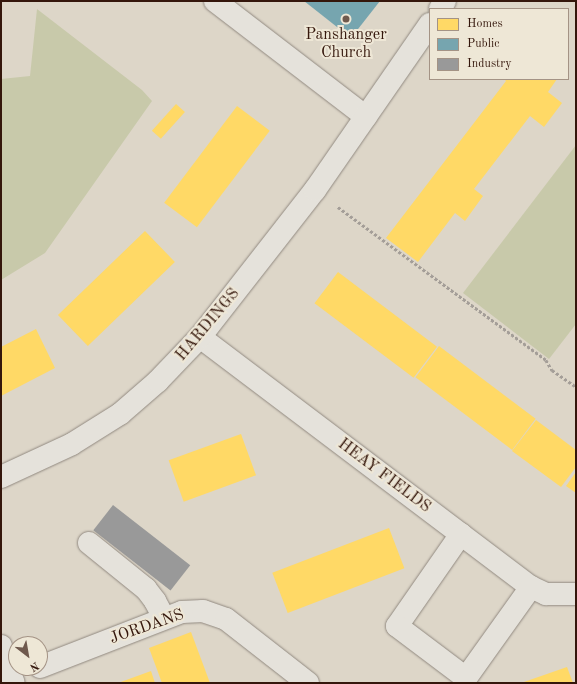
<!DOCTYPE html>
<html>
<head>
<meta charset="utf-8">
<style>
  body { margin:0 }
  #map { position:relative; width:577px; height:684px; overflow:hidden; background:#ddd6c8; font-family:"Old Standard TT",serif }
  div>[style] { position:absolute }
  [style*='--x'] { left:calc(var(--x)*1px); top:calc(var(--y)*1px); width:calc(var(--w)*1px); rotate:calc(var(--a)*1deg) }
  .green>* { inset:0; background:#c8c9aa }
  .homes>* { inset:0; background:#ffd966; transform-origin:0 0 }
  .public>* { inset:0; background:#76a5af }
  .industry>* { inset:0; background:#999; transform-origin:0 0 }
  .path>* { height:2.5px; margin-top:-1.25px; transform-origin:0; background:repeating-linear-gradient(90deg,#a49e98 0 3px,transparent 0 5px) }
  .roads { filter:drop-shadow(0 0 1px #918980) drop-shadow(0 0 1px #918980) }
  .minor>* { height:22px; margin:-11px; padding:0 11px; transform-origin:11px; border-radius:11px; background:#e5e2db }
  .dots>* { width:11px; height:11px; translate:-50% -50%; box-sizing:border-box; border:2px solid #eee7d6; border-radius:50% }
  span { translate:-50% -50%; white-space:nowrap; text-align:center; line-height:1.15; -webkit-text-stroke:4px #eee7d6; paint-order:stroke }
  .poi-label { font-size:16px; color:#34160b }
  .street-label { font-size:16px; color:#34160b }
  .frame { position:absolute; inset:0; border:2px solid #34160b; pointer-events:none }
  .legend { position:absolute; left:429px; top:8px; width:140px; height:72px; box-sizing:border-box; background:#eee7d6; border:1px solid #a49385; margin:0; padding:5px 7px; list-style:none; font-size:12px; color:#34160b }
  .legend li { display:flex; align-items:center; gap:8px; height:20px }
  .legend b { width:20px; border:1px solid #a49385 }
  .north { position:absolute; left:8px; top:636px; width:40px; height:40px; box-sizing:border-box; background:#eee7d6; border:1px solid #a49385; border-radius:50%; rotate:149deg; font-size:11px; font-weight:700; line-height:16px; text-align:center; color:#34160b }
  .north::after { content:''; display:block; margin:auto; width:14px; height:18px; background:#6f594d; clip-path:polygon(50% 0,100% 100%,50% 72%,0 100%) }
</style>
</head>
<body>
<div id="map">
  <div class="green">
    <i style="clip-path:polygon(37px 9px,142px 90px,152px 101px,45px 253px,1px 280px,1px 79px,30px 76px)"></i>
    <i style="clip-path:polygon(576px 145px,576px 324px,549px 359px,463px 293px)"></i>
  </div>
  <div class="homes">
    <i style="clip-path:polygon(504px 79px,557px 79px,548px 92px,562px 103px,544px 127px,530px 116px,474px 189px,483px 196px,465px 221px,455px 213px,418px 262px,386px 238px,506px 81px)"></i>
    <i style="left:176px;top:104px;width:12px;height:36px;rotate:42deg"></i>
    <i style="left:237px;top:106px;width:41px;height:121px;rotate:37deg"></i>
    <i style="left:145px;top:231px;width:43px;height:121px;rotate:46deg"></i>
    <i style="left:338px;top:272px;width:124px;height:39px;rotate:37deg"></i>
    <i style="clip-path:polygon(36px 329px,55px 368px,1px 396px,1px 347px)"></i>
    <i style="left:439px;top:346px;width:121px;height:39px;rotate:37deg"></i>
    <i style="clip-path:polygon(536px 420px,576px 450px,576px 467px,561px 487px,512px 451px)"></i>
    <i style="left:241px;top:434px;width:44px;height:77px;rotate:70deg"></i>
    <i style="clip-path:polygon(576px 472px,576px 493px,566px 486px)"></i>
    <i style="left:389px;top:528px;width:43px;height:125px;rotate:69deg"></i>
    <i style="clip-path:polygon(191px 632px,210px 683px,162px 683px,149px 648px)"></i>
    <i style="clip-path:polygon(567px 667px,573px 683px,521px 683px)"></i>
    <i style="clip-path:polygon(151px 671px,155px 683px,118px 683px)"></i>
  </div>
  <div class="public">
    <i style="clip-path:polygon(304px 1px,380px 1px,351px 38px)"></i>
  </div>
  <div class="industry">
    <i style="left:113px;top:505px;width:98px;height:32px;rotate:38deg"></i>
  </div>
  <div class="path">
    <i style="--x:338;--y:207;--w:258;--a:36.3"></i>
    <i style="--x:546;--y:360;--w:12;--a:59"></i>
    <i style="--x:552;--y:370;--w:29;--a:35"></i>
  </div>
  <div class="roads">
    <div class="minor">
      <i style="--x:215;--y:1;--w:190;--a:37.5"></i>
      <i style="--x:440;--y:9;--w:9;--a:-58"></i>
      <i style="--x:200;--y:337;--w:415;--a:37.1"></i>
      <i style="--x:531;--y:587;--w:17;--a:25"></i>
      <i style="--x:546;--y:594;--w:30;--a:0"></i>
      <i style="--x:1;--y:477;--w:78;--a:-24.9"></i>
      <i style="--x:72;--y:444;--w:57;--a:-32"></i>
      <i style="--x:120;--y:414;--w:50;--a:-41"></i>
      <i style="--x:158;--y:381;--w:61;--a:-46.3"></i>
      <i style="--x:200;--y:337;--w:187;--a:-52"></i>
      <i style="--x:315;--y:190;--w:202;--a:-55.3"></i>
      <i style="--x:461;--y:534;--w:112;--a:124.8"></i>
      <i style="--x:397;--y:626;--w:86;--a:37"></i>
      <i style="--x:466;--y:678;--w:112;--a:-54.5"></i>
      <i style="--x:89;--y:543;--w:73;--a:38.9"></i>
      <i style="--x:146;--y:589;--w:15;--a:53"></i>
      <i style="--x:155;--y:601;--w:19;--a:62"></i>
      <i style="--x:1;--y:646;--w:39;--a:71"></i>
      <i style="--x:40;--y:667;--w:152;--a:-21.2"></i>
      <i style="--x:182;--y:612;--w:21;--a:-3"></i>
      <i style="--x:203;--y:611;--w:24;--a:19"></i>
      <i style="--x:226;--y:619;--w:104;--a:38"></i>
    </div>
  </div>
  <div class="dots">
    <i style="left:346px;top:19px;background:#6f594d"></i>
  </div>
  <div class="poi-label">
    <span style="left:346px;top:44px">Panshanger<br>Church</span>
  </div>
  <div class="street-label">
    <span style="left:208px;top:325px;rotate:-50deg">HARDINGS</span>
    <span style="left:384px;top:476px;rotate:37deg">HEAY FIELDS</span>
    <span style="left:147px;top:627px;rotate:-19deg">JORDANS</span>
  </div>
  <div class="frame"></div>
  <ul class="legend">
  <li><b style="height:11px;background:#ffd966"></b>Homes</li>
  <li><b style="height:11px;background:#76a5af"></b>Public</li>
  <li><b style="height:11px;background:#999"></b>Industry</li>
  </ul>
  <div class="north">N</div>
</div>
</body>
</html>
